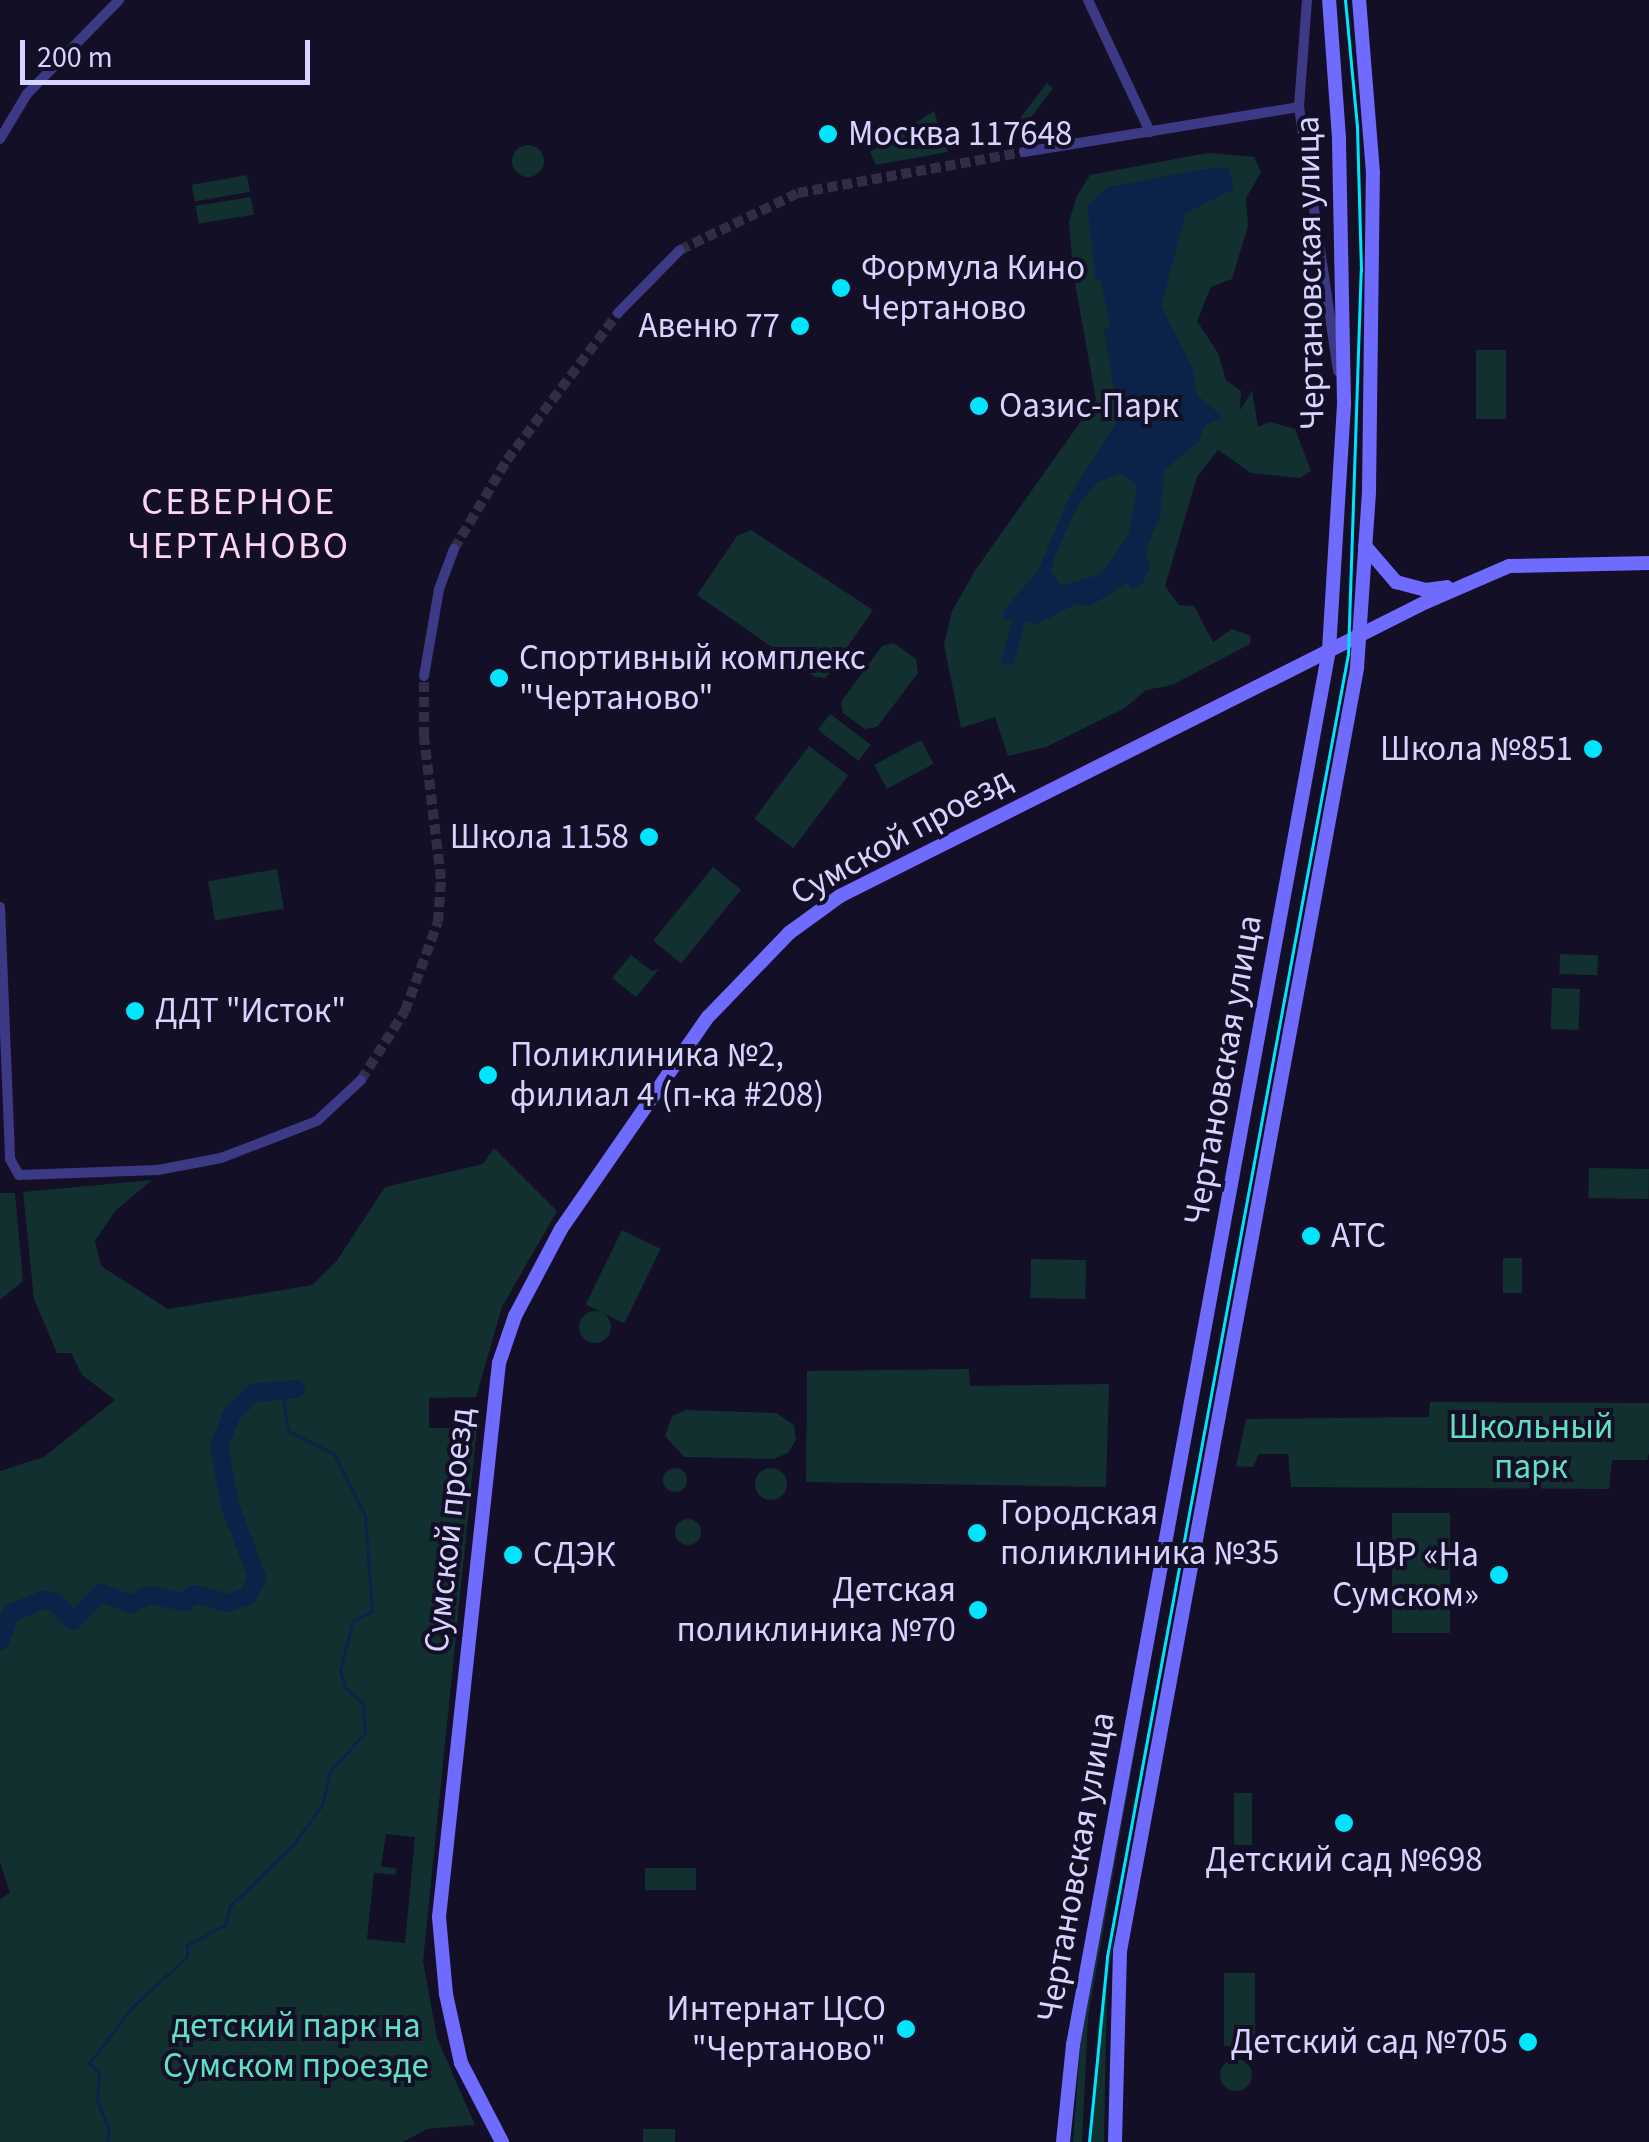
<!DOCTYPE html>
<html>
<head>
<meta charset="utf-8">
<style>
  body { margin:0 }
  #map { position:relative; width:1649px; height:2142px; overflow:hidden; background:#130f26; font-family:"Source Sans 3",sans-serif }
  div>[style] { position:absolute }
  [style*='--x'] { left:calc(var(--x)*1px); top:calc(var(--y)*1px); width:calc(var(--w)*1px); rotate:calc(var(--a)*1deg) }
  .green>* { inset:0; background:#12302f; transform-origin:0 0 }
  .round { border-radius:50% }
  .water>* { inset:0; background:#0c2248 }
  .stream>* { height:2.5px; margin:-1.25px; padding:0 1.25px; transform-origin:1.25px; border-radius:1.25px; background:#0c2248 }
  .river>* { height:18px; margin:-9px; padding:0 9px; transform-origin:9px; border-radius:9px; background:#0c2248 }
  .street-tunnel>* { height:10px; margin-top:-5px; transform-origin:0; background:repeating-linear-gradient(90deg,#312d47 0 10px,transparent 0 15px) }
  .street>* { height:10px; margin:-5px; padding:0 5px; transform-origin:5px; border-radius:5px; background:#3d3a85 }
  .secondary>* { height:14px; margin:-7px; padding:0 7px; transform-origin:7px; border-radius:7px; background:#6f6bff }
  .tram>* { height:2.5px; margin:-1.25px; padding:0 1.25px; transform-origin:1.25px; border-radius:1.25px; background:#00e5ff }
  .dots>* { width:28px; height:28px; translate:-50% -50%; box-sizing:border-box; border:5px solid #130f26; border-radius:50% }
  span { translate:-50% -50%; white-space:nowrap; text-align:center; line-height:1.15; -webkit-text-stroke:8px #130f26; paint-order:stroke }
  .poi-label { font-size:35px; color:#d9d4ff }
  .left { translate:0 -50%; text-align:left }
  .right { translate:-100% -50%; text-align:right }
  .street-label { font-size:35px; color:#d9d4ff }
  .park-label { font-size:35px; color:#5fe0c0 }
  .neighbourhood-label { font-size:38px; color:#ffd6f0; letter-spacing:2.5px }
  .scale { position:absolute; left:20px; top:40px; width:290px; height:45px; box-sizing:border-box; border:5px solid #d9d4ff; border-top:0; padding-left:12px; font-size:30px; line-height:35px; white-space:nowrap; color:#d9d4ff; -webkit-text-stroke:8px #130f26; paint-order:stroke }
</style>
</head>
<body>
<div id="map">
  <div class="green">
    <i style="clip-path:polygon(1047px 83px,1053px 88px,1018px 135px,1016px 123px)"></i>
    <i style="clip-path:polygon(934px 111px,948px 152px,876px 165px,870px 152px)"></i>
    <i class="round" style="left:512px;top:145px;width:32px;height:32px"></i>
    <i style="clip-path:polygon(1207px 153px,1254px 157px,1261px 172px,1246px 198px,1248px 226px,1232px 279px,1211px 287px,1197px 321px,1218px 353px,1226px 380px,1241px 391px,1240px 410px,1252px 391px,1258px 427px,1270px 422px,1295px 429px,1311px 471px,1300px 478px,1251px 473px,1218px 450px,1197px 477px,1165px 586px,1179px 605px,1194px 606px,1213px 642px,1232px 629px,1251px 636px,1250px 644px,1172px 685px,1146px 690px,1125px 708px,1046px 747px,1008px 756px,995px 717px,961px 728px,944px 645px,952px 611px,976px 569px,1096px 400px,1073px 272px,1069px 221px,1077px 196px,1090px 175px)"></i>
    <i style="left:247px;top:175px;width:17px;height:56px;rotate:80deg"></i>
    <i style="left:251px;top:197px;width:18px;height:56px;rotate:81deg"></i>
    <i style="left:1476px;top:350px;width:30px;height:69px"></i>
    <i style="clip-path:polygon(751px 530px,873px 610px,826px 678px,815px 677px,697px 595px,737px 536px)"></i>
    <i style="clip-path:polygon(894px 643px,916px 659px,918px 673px,877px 727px,865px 729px,843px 713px,841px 702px,882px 646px)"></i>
    <i style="left:830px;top:714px;width:51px;height:20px;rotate:37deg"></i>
    <i style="left:921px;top:740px;width:27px;height:53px;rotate:62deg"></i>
    <i style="left:809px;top:746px;width:49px;height:91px;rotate:37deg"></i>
    <i style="left:713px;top:867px;width:36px;height:95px;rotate:39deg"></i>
    <i style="left:277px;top:869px;width:40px;height:70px;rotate:80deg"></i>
    <i style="left:1560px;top:954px;width:38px;height:20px;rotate:2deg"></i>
    <i style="clip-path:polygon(631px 955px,652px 971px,659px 969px,636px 997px,612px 978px)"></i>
    <i style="left:1552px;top:988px;width:28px;height:41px;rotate:2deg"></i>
    <i style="clip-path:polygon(evenodd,494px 1148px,557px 1211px,502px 1307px,476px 1397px,429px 1398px,429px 1428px,477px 1428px,423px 1961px,437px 2038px,475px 2125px,427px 2129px,403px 2142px,0 2142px,0 1899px,10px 1893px,0 1862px,0 1471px,44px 1457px,115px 1400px,82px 1375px,71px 1353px,57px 1353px,34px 1299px,23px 1192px,152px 1180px,115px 1211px,95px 1241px,101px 1266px,168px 1309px,312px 1285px,336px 1262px,385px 1187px,483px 1164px,494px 1148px,386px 1834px,415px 1837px,405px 1943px,367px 1939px,374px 1873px,395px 1875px,397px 1869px,381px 1866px,386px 1834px)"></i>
    <i style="left:1589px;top:1168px;width:60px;height:30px;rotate:1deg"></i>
    <i style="clip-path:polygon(0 1193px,15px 1193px,23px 1281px,0 1300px)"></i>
    <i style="left:622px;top:1230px;width:43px;height:83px;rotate:26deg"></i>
    <i style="left:1503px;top:1258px;width:19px;height:35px"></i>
    <i style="left:1031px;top:1259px;width:55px;height:39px;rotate:1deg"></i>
    <i class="round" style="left:579px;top:1311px;width:32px;height:32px"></i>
    <i style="clip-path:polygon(969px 1369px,970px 1386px,1109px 1384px,1106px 1487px,806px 1482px,807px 1371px)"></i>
    <i style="clip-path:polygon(1430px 1402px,1649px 1403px,1649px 1453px,1647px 1460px,1612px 1460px,1609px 1489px,1291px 1487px,1288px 1454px,1259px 1454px,1253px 1467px,1236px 1466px,1246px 1419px,1429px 1417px)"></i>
    <i style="clip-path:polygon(686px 1410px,776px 1413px,794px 1425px,796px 1440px,788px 1453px,773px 1459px,684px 1457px,665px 1436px,672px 1416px)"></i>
    <i class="round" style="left:663px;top:1468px;width:24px;height:24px"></i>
    <i class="round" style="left:755px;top:1468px;width:32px;height:32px"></i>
    <i style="left:1392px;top:1513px;width:58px;height:120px"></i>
    <i class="round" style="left:675px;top:1519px;width:26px;height:26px"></i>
    <i style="clip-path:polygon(1148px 1675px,1088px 2017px,1082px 2142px,1073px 2142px,1080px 2046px)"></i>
    <i style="clip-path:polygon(1150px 1732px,1107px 1980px,1104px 2142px,1092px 2142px,1098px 2025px)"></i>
    <i style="left:1234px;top:1793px;width:18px;height:52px"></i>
    <i style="left:696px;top:1868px;width:22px;height:51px;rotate:90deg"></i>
    <i style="left:1224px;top:1973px;width:31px;height:73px"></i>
    <i class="round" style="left:1220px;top:2059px;width:32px;height:32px"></i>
    <i style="left:675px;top:2129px;width:13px;height:32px;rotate:90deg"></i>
  </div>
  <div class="water">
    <i style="clip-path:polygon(evenodd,1212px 168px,1229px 168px,1234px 189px,1186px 213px,1161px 306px,1193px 369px,1197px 395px,1223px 417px,1205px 425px,1199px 441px,1165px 470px,1160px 515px,1146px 551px,1150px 568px,1141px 586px,1132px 589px,1127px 583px,1090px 606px,1076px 604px,1037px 624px,1025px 622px,1013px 665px,1001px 663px,1012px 620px,1002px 619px,1004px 610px,1039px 569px,1069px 497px,1119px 418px,1104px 329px,1110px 327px,1101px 280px,1096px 280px,1087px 206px,1107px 187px,1212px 168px,1121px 473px,1137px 486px,1129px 534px,1101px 574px,1061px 586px,1051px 571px,1054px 558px,1078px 505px,1098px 482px,1121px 473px)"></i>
  </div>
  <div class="stream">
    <i style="--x:107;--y:2142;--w:12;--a:-81"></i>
    <i style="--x:109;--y:2130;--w:31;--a:-112"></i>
    <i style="--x:97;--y:2101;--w:29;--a:-86"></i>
    <i style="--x:99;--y:2072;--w:13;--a:-141"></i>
    <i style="--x:89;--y:2064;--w:71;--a:-53"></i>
    <i style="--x:132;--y:2007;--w:74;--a:-42.3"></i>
    <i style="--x:187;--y:1957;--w:12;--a:-90"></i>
    <i style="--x:187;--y:1945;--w:43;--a:-27.8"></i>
    <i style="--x:225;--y:1925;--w:20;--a:-75"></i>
    <i style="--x:230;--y:1906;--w:88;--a:-44.1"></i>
    <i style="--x:293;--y:1845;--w:49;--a:-54.1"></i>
    <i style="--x:322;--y:1805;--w:35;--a:-77"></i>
    <i style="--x:330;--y:1771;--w:52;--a:-47.4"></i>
    <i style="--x:365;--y:1733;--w:30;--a:-94"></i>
    <i style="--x:363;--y:1703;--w:23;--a:-140"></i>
    <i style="--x:345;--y:1688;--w:19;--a:-106"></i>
    <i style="--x:340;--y:1670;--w:51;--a:-75.1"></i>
    <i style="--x:353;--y:1621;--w:21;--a:-28"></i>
    <i style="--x:372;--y:1611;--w:95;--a:-94.2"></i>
    <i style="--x:365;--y:1516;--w:69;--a:-116.6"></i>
    <i style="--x:334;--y:1454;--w:51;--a:-153.4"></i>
    <i style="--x:288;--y:1431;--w:41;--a:-98.3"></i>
  </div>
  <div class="river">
    <i style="--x:0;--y:1641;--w:30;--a:-69"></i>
    <i style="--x:11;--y:1613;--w:35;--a:-22"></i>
    <i style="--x:43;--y:1600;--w:12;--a:9"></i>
    <i style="--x:55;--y:1602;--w:26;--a:47"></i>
    <i style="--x:73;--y:1621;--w:40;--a:-45"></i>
    <i style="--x:101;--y:1593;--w:33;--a:20"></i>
    <i style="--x:132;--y:1604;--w:19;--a:-28"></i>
    <i style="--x:149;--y:1595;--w:37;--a:11"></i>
    <i style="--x:185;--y:1602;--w:12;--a:-42"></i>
    <i style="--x:194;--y:1594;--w:35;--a:15"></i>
    <i style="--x:228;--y:1603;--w:21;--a:-19"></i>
    <i style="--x:248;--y:1596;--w:20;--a:-63"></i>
    <i style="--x:257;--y:1578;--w:78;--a:-110.3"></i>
    <i style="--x:230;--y:1505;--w:60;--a:-100.6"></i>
    <i style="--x:219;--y:1446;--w:35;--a:-68"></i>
    <i style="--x:232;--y:1414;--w:30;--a:-45"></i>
    <i style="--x:253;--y:1393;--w:43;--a:-5.3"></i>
  </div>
  <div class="street-tunnel">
    <i style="--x:680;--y:250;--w:131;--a:-25.8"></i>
    <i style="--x:798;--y:193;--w:230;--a:-10.3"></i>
    <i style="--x:454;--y:549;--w:104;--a:-59.2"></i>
    <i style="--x:507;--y:460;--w:184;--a:-52.9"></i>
    <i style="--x:361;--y:1080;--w:82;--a:-57.5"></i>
    <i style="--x:405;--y:1011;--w:95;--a:-69.7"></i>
    <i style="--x:438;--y:922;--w:43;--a:-86"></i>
    <i style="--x:441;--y:879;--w:143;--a:-96.8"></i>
    <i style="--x:424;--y:737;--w:61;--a:-90"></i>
  </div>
  <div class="street">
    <i style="--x:1088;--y:0;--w:146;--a:64.8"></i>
    <i style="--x:1307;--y:0;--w:107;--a:94.3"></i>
    <i style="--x:1299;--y:107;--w:267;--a:81.6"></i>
    <i style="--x:0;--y:139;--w:52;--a:-59"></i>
    <i style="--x:27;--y:94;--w:132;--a:-45.6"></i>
    <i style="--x:1024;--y:152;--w:279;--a:-9.3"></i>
    <i style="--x:618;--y:313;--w:88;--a:-45.5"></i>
    <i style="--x:424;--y:676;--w:88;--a:-80.2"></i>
    <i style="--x:439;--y:589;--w:43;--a:-69.4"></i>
    <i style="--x:0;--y:907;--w:252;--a:87.7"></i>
    <i style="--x:10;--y:1159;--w:18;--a:61"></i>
    <i style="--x:19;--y:1175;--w:139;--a:-2.1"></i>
    <i style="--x:158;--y:1170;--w:64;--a:-10.8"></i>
    <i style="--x:221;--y:1158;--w:103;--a:-21.1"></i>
    <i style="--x:317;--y:1121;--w:60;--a:-43"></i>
  </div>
  <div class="secondary">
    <i style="--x:1365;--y:546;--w:48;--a:49.3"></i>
    <i style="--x:1396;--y:582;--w:31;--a:15"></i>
    <i style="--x:1426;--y:590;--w:21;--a:-8"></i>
    <i style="--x:502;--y:2142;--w:89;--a:-117.4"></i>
    <i style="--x:461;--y:2063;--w:71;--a:-102.3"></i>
    <i style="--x:446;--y:1994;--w:77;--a:-95.2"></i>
    <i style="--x:439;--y:1917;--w:557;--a:-83.82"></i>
    <i style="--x:499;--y:1363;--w:50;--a:-71.2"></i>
    <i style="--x:515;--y:1316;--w:98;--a:-62.1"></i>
    <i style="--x:561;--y:1229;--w:258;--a:-55.3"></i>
    <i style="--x:708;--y:1017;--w:117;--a:-46"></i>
    <i style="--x:789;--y:933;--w:63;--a:-36"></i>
    <i style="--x:840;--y:896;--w:656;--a:-26.64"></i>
    <i style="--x:1426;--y:602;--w:90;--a:-23.4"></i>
    <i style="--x:1509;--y:566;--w:140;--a:-1.2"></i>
    <i style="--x:1063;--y:2142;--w:98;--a:-84.1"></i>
    <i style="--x:1073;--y:2045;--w:1418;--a:-79.6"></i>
    <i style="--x:1329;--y:650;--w:248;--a:-86.5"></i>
    <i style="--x:1344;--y:402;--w:264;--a:-91.1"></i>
    <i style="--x:1339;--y:138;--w:138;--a:-94.1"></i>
    <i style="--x:1115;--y:2142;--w:191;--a:-88.5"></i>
    <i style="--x:1120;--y:1951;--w:1305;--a:-79.53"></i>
    <i style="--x:1357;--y:668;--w:176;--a:-86.1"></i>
    <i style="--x:1369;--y:492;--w:319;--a:-89.3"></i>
    <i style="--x:1373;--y:173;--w:174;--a:-94.6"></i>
  </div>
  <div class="tram">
    <i style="--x:1089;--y:2142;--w:186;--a:-84.4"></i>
    <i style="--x:1107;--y:1957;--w:1325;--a:-79.52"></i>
    <i style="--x:1348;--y:654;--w:383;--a:-88.1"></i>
    <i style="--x:1361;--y:271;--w:144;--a:-91.6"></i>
    <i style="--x:1357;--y:127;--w:128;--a:-95.4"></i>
  </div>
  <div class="dots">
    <i style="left:828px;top:134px;background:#00e5ff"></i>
    <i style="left:841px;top:288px;background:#00e5ff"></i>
    <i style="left:800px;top:326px;background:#00e5ff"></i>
    <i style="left:979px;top:406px;background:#00e5ff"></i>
    <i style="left:499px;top:678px;background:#00e5ff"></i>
    <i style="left:1593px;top:749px;background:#00e5ff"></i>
    <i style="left:649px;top:837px;background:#00e5ff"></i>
    <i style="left:135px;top:1011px;background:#00e5ff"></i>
    <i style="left:488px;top:1075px;background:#00e5ff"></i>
    <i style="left:1311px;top:1236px;background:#00e5ff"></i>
    <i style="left:977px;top:1533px;background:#00e5ff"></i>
    <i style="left:513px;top:1555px;background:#00e5ff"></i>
    <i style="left:1499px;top:1575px;background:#00e5ff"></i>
    <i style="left:978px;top:1610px;background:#00e5ff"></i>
    <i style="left:1344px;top:1823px;background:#00e5ff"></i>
    <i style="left:906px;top:2029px;background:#00e5ff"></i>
    <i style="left:1528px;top:2042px;background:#00e5ff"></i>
  </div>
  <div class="poi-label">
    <span class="left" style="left:848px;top:134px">Москва 117648</span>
    <span class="left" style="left:861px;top:288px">Формула Кино<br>Чертаново</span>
    <span class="right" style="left:780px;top:326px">Авеню 77</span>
    <span class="left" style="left:999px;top:406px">Оазис-Парк</span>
    <span class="left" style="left:519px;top:678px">Спортивный комплекс<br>"Чертаново"</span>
    <span class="right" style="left:1573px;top:749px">Школа №851</span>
    <span class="right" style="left:629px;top:837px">Школа 1158</span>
    <span class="left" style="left:155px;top:1011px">ДДТ "Исток"</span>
    <span class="left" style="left:510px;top:1075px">Поликлиника №2,<br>филиал 4 (п-ка #208)</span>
    <span class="left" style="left:1331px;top:1236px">АТС</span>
    <span class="left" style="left:1000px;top:1533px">Городская<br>поликлиника №35</span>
    <span class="left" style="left:533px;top:1555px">СДЭК</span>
    <span class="right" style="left:1479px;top:1575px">ЦВР «На<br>Сумском»</span>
    <span class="right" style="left:956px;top:1610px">Детская<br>поликлиника №70</span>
    <span style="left:1344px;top:1860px">Детский сад №698</span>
    <span class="right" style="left:886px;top:2029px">Интернат ЦСО<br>"Чертаново"</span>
    <span class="right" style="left:1508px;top:2042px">Детский сад №705</span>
  </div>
  <div class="street-label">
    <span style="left:1310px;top:273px;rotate:-91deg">Чертановская улица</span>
    <span style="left:901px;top:836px;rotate:-29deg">Сумской проезд</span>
    <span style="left:1223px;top:1070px;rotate:-80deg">Чертановская улица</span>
    <span style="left:449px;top:1530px;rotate:-84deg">Сумской проезд</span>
    <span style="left:1076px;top:1867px;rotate:-80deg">Чертановская улица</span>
  </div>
  <div class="park-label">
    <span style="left:1531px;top:1447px">Школьный<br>парк</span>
    <span style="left:296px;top:2046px">детский парк на<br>Сумском проезде</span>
  </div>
  <div class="neighbourhood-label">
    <span style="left:239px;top:525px">СЕВЕРНОЕ<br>ЧЕРТАНОВО</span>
  </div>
  <div class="scale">200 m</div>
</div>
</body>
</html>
